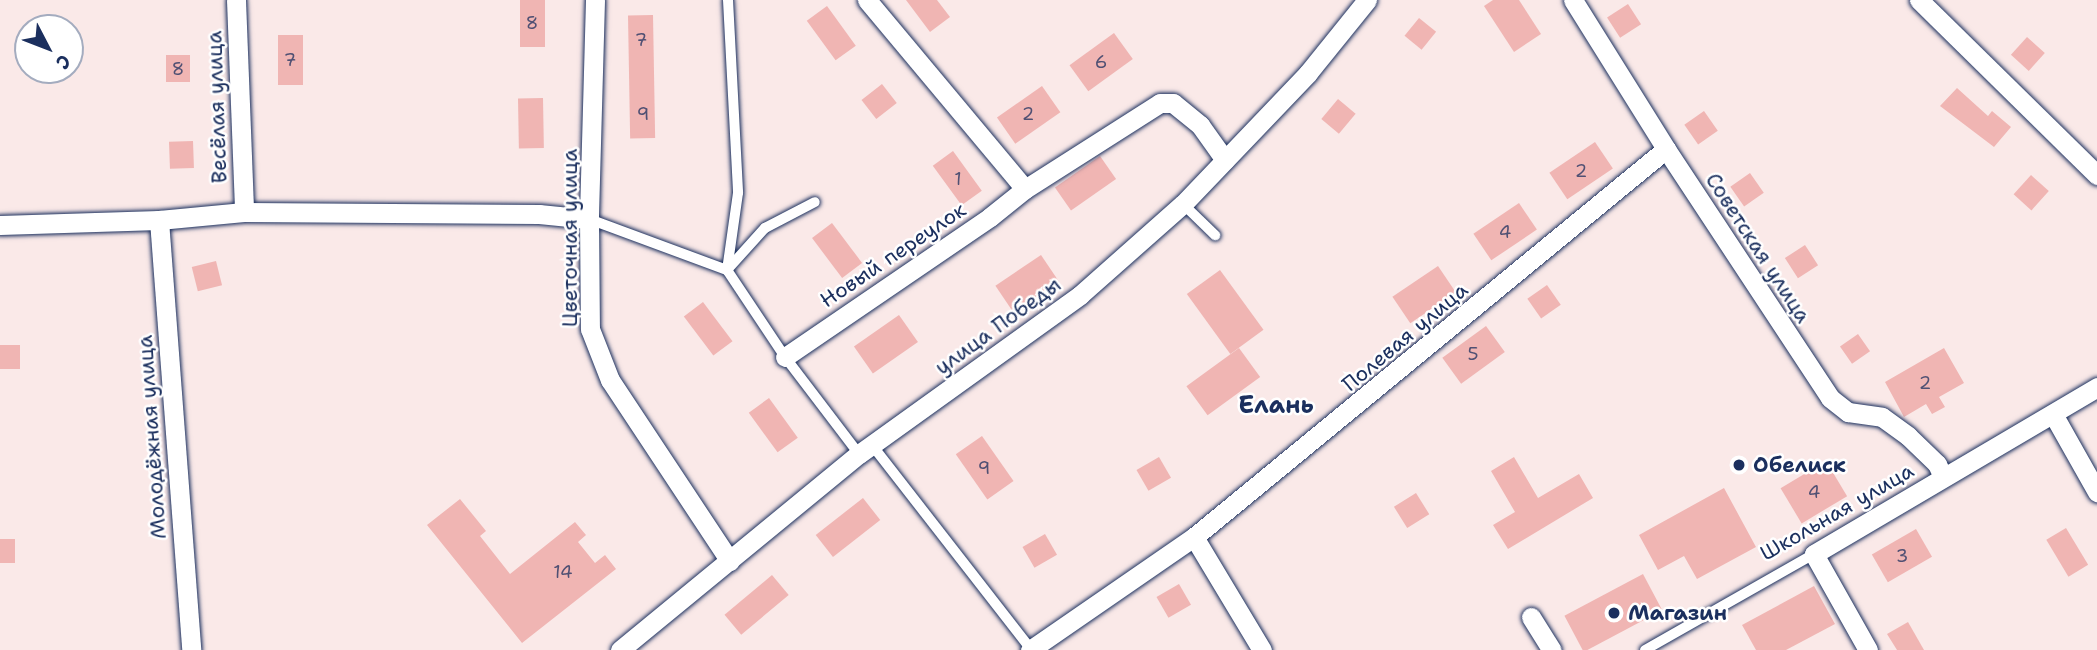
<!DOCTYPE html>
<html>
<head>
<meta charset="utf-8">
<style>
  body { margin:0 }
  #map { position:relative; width:2097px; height:650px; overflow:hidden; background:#fae9e8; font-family:"Shantell Sans",sans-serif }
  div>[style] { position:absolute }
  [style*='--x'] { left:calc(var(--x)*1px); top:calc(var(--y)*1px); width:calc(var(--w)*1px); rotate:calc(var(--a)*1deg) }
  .building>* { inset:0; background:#f0b5b3; transform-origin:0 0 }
  .roads { filter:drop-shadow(0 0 2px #1b2f5e) drop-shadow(0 0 2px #1b2f5e) }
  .lane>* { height:10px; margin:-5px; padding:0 5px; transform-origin:5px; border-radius:5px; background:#fff }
  .street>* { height:19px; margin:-9.5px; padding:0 9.5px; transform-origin:9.5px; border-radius:9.5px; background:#fff }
  .dots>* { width:19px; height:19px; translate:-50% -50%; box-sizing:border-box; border:4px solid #fff; border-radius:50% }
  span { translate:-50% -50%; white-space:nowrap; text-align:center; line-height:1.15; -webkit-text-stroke:5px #fff; paint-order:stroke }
  .number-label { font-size:18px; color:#505073 }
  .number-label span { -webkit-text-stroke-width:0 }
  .street-label { font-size:21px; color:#1b2f5e }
  .poi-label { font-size:21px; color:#1b2f5e; font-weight:700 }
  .left { translate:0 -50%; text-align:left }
  .quarter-label { font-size:24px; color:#1b2f5e; font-weight:700 }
  .north { position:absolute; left:14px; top:14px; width:70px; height:70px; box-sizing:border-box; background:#fff; border:2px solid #a4acbf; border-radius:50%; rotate:132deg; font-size:19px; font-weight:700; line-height:28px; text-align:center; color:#1b2f5e }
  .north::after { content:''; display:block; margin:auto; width:24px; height:32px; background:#1b2f5e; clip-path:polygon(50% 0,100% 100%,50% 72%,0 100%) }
</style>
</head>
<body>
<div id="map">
  <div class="building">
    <i style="left:520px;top:0;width:25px;height:47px"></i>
    <i style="clip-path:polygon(906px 0,937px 0,950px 17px,930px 32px)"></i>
    <i style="clip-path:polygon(1493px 0,1519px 0,1541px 34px,1514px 52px,1484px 6px)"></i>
    <i style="left:1628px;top:4px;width:24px;height:25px;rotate:57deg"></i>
    <i style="left:827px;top:6px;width:49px;height:25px;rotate:54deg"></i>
    <i style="left:653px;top:15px;width:123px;height:25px;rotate:89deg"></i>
    <i style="left:1419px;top:18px;width:22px;height:23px;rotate:39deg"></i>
    <i style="left:1114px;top:33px;width:32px;height:55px;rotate:54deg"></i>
    <i style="left:303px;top:35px;width:50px;height:25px;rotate:90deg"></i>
    <i style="left:2027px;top:37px;width:24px;height:24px;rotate:42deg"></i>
    <i style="left:166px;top:55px;width:24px;height:27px"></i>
    <i style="left:882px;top:84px;width:24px;height:26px;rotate:52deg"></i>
    <i style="left:1042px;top:86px;width:32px;height:55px;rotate:55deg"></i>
    <i style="clip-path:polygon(1957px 88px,1988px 116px,1992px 111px,2011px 127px,1994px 147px,1940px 106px)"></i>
    <i style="left:543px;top:98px;width:50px;height:25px;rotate:89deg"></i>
    <i style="left:1338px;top:99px;width:23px;height:26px;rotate:40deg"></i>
    <i style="left:1704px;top:111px;width:24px;height:24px;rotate:55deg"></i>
    <i style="left:193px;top:141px;width:27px;height:24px;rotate:88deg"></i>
    <i style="left:1595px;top:142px;width:32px;height:55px;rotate:56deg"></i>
    <i style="left:953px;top:151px;width:49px;height:25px;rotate:54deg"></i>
    <i style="left:1100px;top:156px;width:28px;height:55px;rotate:55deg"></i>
    <i style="left:1750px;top:173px;width:24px;height:24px;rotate:55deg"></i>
    <i style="left:2031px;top:175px;width:24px;height:26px;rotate:42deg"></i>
    <i style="left:1519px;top:203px;width:32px;height:55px;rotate:56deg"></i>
    <i style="left:832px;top:223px;width:50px;height:25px;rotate:53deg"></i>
    <i style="left:1805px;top:245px;width:24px;height:24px;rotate:57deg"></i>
    <i style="left:1041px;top:255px;width:32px;height:55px;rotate:56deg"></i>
    <i style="left:216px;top:261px;width:25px;height:25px;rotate:76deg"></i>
    <i style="left:1438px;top:266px;width:32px;height:55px;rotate:56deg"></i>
    <i style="left:1220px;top:270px;width:74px;height:41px;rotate:54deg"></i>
    <i style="left:1547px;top:285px;width:24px;height:24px;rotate:55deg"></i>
    <i style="left:703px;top:302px;width:49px;height:24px;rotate:53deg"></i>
    <i style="left:899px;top:315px;width:33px;height:55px;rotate:55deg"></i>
    <i style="left:1486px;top:326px;width:32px;height:54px;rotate:54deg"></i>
    <i style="left:1858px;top:334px;width:21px;height:22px;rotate:55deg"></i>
    <i style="left:0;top:345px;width:20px;height:24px"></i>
    <i style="left:1239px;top:348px;width:36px;height:65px;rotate:54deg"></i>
    <i style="clip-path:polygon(1944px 348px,1964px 383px,1939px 397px,1945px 407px,1932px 414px,1926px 404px,1904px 417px,1885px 382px)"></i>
    <i style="left:769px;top:398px;width:49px;height:25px;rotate:54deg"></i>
    <i style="left:982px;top:436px;width:55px;height:32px;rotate:55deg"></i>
    <i style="left:1159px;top:457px;width:24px;height:26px;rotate:60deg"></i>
    <i style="clip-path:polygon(1514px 457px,1538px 498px,1579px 474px,1593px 498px,1508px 549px,1493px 525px,1515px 512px,1491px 471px)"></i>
    <i style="left:1826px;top:461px;width:41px;height:53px;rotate:59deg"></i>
    <i style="clip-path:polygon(1724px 488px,1756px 547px,1697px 579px,1684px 556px,1658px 570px,1639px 535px)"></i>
    <i style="left:1416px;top:493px;width:25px;height:26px;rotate:58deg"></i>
    <i style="left:863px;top:498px;width:28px;height:60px;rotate:52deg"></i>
    <i style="clip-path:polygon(460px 499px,486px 531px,480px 536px,510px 574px,575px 522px,586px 535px,578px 542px,595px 563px,605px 555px,616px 569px,522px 643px,427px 525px)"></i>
    <i style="left:2066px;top:528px;width:43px;height:23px;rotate:59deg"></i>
    <i style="left:1916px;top:529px;width:32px;height:51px;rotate:60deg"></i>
    <i style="left:1045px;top:534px;width:24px;height:26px;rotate:60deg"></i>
    <i style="left:0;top:539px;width:15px;height:24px"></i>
    <i style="left:1643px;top:574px;width:41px;height:89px;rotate:62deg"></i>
    <i style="left:772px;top:575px;width:26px;height:62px;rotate:50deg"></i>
    <i style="left:1179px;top:584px;width:24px;height:26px;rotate:60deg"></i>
    <i style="clip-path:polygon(1814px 586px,1835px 624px,1786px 650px,1756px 650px,1742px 625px)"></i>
    <i style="clip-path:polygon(1908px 622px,1924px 650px,1897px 650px,1887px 634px)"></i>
  </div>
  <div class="roads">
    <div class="lane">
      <i style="--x:728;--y:0;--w:193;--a:87"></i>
      <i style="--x:738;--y:193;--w:78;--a:98.1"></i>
      <i style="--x:727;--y:270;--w:57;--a:-47.9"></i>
      <i style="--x:765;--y:228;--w:56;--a:-27.5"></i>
      <i style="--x:1183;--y:204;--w:45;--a:44.1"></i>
      <i style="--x:589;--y:219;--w:147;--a:20.3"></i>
      <i style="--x:727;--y:270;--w:105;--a:56.3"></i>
      <i style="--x:785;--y:357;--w:122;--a:52.7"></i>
      <i style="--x:872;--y:445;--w:259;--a:52.1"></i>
      <i style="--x:1645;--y:650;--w:194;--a:-29.6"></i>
    </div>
    <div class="street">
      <i style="--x:236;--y:0;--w:212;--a:87.8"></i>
      <i style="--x:595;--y:0;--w:219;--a:91.6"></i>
      <i style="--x:589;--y:219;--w:110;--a:89.5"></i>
      <i style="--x:590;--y:329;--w:55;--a:68.6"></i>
      <i style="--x:610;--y:380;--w:217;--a:56.5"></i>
      <i style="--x:867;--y:0;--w:246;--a:50.1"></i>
      <i style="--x:1573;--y:0;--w:176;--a:58"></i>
      <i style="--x:1666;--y:149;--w:298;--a:56.6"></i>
      <i style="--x:1830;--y:398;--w:23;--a:38"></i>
      <i style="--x:1848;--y:412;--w:34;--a:8"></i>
      <i style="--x:1882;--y:417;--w:32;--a:36"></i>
      <i style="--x:1908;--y:436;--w:40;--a:44"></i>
      <i style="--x:1937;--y:464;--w:14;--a:65"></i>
      <i style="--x:1919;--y:0;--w:250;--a:44.5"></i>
      <i style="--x:159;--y:220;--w:431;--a:85.7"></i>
      <i style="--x:0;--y:225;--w:159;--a:-1.8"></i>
      <i style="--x:159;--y:220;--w:85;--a:-5.4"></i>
      <i style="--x:244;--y:212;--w:295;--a:0.4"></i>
      <i style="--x:539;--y:214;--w:50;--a:5.7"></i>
      <i style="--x:785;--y:357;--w:248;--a:-34.3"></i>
      <i style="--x:990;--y:217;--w:45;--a:-38.7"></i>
      <i style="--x:1025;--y:189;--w:160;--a:-32.5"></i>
      <i style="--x:1160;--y:103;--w:13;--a:0"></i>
      <i style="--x:1173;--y:103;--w:35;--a:39"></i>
      <i style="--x:1200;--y:125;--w:43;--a:54.5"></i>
      <i style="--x:2053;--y:414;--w:90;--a:60.6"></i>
      <i style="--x:1194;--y:537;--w:132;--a:59"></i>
      <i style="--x:1531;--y:617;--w:39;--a:58"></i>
      <i style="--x:620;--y:650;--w:309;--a:-39.4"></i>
      <i style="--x:859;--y:454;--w:272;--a:-35.7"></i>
      <i style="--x:1080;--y:295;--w:137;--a:-41.5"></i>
      <i style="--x:1183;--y:204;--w:181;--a:-46.3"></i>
      <i style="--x:1308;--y:73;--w:94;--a:-51.1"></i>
      <i style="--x:1030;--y:650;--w:199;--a:-34.6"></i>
      <i style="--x:1194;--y:537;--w:611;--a:-39.42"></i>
      <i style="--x:1868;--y:650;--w:110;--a:-119.4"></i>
      <i style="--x:1814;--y:554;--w:329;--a:-30.5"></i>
    </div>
  </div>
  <div class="dots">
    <i style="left:1739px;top:465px;background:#1b2f5e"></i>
    <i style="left:1614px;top:613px;background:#1b2f5e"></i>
  </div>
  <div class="number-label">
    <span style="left:532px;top:23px">8</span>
    <span style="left:641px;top:40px">7</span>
    <span style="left:290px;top:60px">7</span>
    <span style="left:1101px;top:62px">6</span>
    <span style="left:178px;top:69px">8</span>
    <span style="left:643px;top:114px">9</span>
    <span style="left:1028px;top:114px">2</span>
    <span style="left:1581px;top:171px">2</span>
    <span style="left:958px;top:179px">1</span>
    <span style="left:1505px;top:232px">4</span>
    <span style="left:1473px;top:354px">5</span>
    <span style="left:1925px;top:383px">2</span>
    <span style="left:984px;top:468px">9</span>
    <span style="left:1814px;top:492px">4</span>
    <span style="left:1902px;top:556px">3</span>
    <span style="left:563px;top:572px">14</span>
  </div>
  <div class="street-label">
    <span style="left:217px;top:107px;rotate:-92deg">Весёлая улица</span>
    <span style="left:570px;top:238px;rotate:-90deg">Цветочная улица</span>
    <span style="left:1758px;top:248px;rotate:57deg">Советская улица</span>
    <span style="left:893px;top:255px;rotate:-34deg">Новый переулок</span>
    <span style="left:998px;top:326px;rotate:-36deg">улица Победы</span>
    <span style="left:1405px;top:337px;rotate:-40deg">Полевая улица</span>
    <span style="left:152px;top:437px;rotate:-94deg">Молодёжная улица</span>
    <span style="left:1837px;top:512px;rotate:-30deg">Школьная улица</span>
  </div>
  <div class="poi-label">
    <span class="left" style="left:1753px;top:465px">Обелиск</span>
    <span class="left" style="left:1628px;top:613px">Магазин</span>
  </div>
  <div class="quarter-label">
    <span style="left:1276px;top:406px">Елань</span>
  </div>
  <div class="north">С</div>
</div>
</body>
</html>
